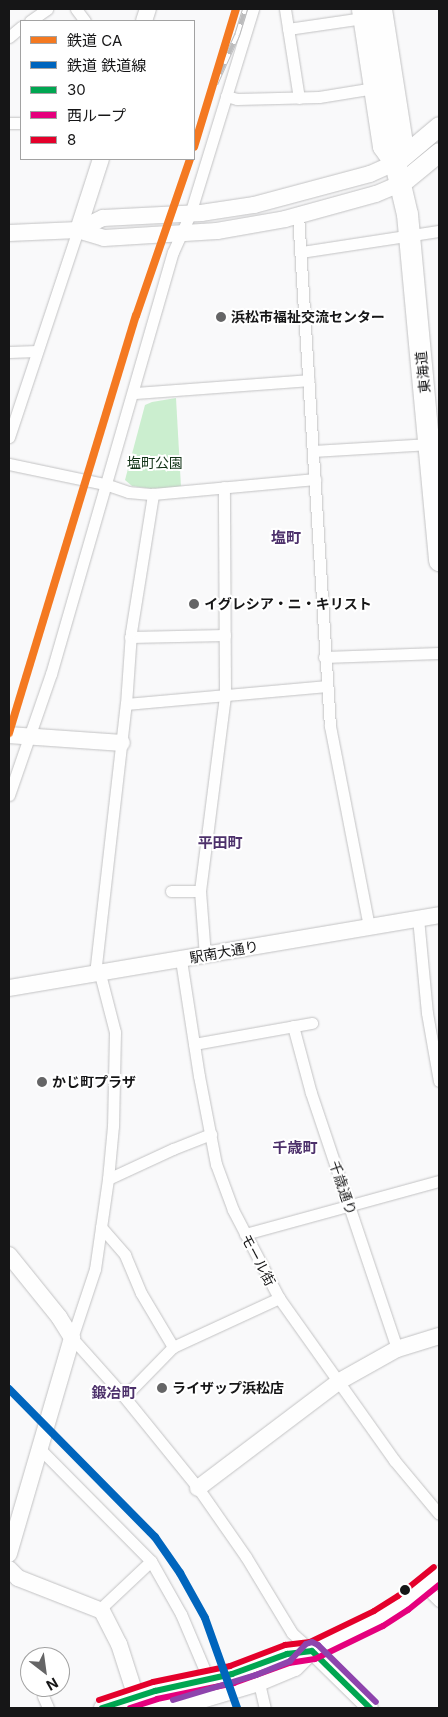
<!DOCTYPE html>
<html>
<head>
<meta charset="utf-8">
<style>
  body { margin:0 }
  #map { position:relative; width:448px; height:1717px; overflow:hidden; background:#f9f9fa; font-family:Inter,"Noto Sans JP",sans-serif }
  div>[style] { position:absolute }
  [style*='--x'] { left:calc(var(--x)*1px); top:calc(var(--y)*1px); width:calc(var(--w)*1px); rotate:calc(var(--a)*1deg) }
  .green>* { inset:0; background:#cbeecf }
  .roads { filter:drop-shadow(0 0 1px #c2c2c3) drop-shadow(0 0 1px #c2c2c3) }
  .street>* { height:11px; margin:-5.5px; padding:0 5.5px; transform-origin:5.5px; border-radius:5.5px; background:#fefefe }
  .secondary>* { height:16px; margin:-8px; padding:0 8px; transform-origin:8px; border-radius:8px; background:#fefefe }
  .primary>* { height:19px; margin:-9.5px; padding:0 9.5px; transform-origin:9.5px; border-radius:9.5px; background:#fefefe }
  .highway>* { height:21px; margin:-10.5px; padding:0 10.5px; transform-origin:10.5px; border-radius:10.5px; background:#fefefe }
  .rail>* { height:5.5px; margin-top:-2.75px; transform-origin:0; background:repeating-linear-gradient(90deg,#fff 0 11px,#bcbcbd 0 22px); box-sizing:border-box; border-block:1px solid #bcbcbd }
  .bus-1>* { height:6px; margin:-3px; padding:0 3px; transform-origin:3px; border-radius:3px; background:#00a651 }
  .bus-2>* { height:6px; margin:-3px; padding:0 3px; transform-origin:3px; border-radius:3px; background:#e5007d }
  .bus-3>* { height:6px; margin:-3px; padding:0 3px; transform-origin:3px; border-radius:3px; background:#e4002b }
  .bus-4>* { height:6px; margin:-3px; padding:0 3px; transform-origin:3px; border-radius:3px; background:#8e44ad }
  .rail-1>* { height:8px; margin:-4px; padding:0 4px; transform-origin:4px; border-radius:4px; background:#f47921 }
  .rail-2>* { height:8px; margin:-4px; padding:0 4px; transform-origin:4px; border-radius:4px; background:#0065bd }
  .dots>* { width:14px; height:14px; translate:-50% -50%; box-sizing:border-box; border:2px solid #fff; border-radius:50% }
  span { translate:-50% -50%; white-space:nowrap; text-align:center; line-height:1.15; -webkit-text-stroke:4px #fff; paint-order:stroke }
  .poi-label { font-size:14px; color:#161617; font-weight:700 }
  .left { translate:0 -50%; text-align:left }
  .street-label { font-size:14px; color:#161617 }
  .park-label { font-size:14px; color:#133418 }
  .neighbourhood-label { font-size:15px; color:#4d316b; font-weight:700 }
  .frame { position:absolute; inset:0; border:10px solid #161617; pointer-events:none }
  .legend { position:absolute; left:20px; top:20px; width:175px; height:140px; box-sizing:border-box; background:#fff; border:1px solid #a2a2a2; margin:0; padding:6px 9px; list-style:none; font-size:15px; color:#161617 }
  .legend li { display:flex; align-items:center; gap:10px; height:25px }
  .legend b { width:25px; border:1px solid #a2a2a2 }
  .north { position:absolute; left:20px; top:1647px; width:50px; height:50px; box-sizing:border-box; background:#fff; border:1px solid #a2a2a2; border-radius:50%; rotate:150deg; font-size:14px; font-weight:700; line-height:20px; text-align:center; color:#161617 }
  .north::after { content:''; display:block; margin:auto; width:18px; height:22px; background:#656566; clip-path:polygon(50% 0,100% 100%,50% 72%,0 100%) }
</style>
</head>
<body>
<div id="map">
  <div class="green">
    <i style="clip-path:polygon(176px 398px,181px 487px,153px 489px,132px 486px,125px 480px,145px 405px,152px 402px)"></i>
  </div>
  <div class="roads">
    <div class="street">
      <i style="--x:76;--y:9;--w:15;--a:53"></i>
      <i style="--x:285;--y:9;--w:90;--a:81.1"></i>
      <i style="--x:30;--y:21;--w:21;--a:-35"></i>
      <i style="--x:288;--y:29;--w:76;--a:-8.3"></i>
      <i style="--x:9;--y:37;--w:16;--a:-40"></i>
      <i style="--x:226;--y:96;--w:11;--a:15"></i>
      <i style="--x:237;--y:99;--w:82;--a:-1.4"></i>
      <i style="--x:319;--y:97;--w:56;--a:-9.3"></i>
      <i style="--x:9;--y:123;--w:12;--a:0"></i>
      <i style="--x:298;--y:215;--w:512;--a:86.42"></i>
      <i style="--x:330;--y:726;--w:204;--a:79"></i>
      <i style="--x:301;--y:252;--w:140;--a:-8.7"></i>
      <i style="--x:9;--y:352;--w:28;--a:-2"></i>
      <i style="--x:134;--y:393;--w:175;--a:-4.2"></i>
      <i style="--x:9;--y:437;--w:218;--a:-71.6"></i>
      <i style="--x:314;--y:451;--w:115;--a:-3.5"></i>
      <i style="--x:9;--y:464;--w:98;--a:11.8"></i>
      <i style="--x:105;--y:484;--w:24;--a:19"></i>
      <i style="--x:128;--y:492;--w:25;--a:5"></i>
      <i style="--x:153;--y:494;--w:163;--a:-5.3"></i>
      <i style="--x:130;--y:637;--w:95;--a:-1.2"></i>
      <i style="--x:324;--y:657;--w:115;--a:-2"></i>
      <i style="--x:126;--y:704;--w:202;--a:-5.1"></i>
      <i style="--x:9;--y:795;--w:128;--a:-70.9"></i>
      <i style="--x:51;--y:674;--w:439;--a:-73.9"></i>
      <i style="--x:173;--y:252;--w:42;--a:-65.9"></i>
      <i style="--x:190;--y:214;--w:214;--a:-72.9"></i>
      <i style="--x:171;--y:891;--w:29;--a:0"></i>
      <i style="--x:418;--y:918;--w:95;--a:84.6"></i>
      <i style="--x:427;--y:1013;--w:69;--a:80"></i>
      <i style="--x:205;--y:956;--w:65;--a:-94.4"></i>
      <i style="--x:200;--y:891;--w:198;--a:-82.7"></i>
      <i style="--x:225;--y:695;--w:208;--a:-90.3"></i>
      <i style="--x:181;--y:960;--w:117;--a:81.2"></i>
      <i style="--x:199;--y:1076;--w:90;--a:79.1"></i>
      <i style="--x:216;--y:1164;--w:49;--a:69.7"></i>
      <i style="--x:233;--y:1210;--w:99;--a:62.4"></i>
      <i style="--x:279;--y:1298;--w:199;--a:54.6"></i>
      <i style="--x:394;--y:1460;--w:70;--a:50.2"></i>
      <i style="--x:95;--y:974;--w:272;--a:-83.5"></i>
      <i style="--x:126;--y:704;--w:72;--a:-86"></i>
      <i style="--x:131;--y:632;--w:140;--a:-80.9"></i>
      <i style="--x:100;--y:974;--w:60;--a:75.5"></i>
      <i style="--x:115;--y:1032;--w:94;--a:91.2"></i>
      <i style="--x:113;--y:1126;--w:53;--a:95.4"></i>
      <i style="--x:108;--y:1179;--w:91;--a:98.2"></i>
      <i style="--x:95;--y:1269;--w:73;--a:108.4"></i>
      <i style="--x:72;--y:1338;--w:75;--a:48.2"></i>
      <i style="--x:122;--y:1394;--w:121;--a:51"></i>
      <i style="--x:198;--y:1488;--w:84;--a:55.2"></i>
      <i style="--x:246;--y:1557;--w:89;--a:58.8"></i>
      <i style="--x:292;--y:1633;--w:27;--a:42"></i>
      <i style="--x:293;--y:1026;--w:69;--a:75"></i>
      <i style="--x:311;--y:1093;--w:270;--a:71.4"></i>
      <i style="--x:194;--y:1044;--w:120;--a:-10.1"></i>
      <i style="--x:108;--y:1179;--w:72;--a:-24.8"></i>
      <i style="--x:173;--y:1149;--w:41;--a:-21.5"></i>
      <i style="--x:101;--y:1227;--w:37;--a:49"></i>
      <i style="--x:125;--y:1255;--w:41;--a:67.2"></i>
      <i style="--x:141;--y:1293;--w:63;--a:59.3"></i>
      <i style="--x:245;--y:1234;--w:201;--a:-15.3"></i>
      <i style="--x:122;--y:1394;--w:11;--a:-27"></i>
      <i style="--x:132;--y:1389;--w:59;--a:-45.7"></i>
      <i style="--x:173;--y:1347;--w:117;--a:-24.8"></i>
      <i style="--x:41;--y:1450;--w:156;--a:45.3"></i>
      <i style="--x:151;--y:1561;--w:61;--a:60.5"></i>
      <i style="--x:181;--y:1614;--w:72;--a:67"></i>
      <i style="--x:425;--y:1587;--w:20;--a:45"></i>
      <i style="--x:100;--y:1609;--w:70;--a:-43.3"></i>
      <i style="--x:259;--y:1683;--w:26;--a:77"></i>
      <i style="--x:43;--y:1696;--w:13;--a:67"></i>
    </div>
    <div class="secondary">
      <i style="--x:144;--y:21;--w:13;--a:-72"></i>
      <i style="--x:78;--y:230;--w:28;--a:-26"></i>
      <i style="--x:103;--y:218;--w:98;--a:-2.9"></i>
      <i style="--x:201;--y:213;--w:54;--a:-8.6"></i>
      <i style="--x:254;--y:205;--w:120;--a:-15"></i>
      <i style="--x:370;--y:174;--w:27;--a:-24"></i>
      <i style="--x:78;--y:230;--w:75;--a:-72.1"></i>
      <i style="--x:9;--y:233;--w:69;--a:-2.5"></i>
      <i style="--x:78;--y:230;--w:27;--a:17"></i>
      <i style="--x:104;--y:238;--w:113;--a:-3.5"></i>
      <i style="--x:217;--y:231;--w:69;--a:-10"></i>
      <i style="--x:285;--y:219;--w:94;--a:-15.4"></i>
      <i style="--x:376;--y:194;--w:26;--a:-23"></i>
      <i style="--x:9;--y:735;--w:113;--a:4"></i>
      <i style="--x:9;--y:988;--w:436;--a:-9.6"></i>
      <i style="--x:9;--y:1255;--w:80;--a:51.1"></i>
      <i style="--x:59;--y:1317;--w:25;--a:58"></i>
      <i style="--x:72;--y:1338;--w:225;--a:106.3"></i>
      <i style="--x:198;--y:1488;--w:176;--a:-37.1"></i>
      <i style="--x:338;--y:1382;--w:68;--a:-29.2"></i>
      <i style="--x:397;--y:1349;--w:44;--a:-17.2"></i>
      <i style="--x:9;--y:1569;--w:13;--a:45"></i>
      <i style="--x:18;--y:1578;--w:90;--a:21.4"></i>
      <i style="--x:102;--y:1611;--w:37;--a:63"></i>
      <i style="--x:119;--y:1644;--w:56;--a:72.2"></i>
      <i style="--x:312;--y:1651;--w:81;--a:44.5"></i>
      <i style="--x:102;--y:1708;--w:56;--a:-17.8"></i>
      <i style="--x:155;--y:1691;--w:79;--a:-12.4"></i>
      <i style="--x:232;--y:1674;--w:59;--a:-20"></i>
      <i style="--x:287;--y:1654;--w:25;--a:-7"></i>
      <i style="--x:312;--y:1651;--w:73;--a:-25.9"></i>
      <i style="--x:378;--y:1619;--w:30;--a:-33"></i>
      <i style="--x:403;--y:1603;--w:46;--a:-38.9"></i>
      <i style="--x:138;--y:1708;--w:50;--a:-12.7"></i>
      <i style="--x:175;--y:1708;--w:88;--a:-16.6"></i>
      <i style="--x:259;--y:1683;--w:39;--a:-23"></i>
      <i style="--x:295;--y:1668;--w:24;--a:-45"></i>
    </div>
    <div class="primary">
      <i style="--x:395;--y:163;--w:57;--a:-40.1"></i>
      <i style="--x:400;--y:184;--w:50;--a:-39.4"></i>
    </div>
    <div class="highway">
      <i style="--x:362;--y:9;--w:139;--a:81.3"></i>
      <i style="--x:383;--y:146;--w:21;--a:55"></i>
      <i style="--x:395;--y:163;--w:52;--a:76.8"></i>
      <i style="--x:407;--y:214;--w:348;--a:84.7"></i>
      <i style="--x:381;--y:9;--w:136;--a:81.1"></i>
      <i style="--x:402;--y:143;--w:21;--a:109"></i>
    </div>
  </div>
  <div class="rail">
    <i style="--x:215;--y:84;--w:54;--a:-65.8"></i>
    <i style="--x:237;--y:35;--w:27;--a:-73"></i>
  </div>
  <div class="bus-1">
    <i style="--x:312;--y:1651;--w:81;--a:44.5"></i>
    <i style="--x:102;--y:1708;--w:56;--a:-17.8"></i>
    <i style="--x:155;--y:1691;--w:79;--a:-12.4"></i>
    <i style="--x:232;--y:1674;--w:59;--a:-20"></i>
    <i style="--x:287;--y:1654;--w:25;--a:-7"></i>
  </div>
  <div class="bus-2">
    <i style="--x:130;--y:1708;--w:28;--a:-18"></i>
    <i style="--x:157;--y:1699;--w:79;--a:-11.7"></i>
    <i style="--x:234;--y:1683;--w:59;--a:-20"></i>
    <i style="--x:289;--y:1663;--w:26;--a:-9"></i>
    <i style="--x:315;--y:1659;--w:76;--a:-25.9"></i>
    <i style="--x:383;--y:1626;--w:30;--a:-33"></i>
    <i style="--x:408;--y:1610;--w:40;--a:-39"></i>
  </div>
  <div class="bus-3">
    <i style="--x:99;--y:1700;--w:57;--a:-18.4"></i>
    <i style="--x:153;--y:1682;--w:79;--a:-11.7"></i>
    <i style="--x:230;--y:1666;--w:59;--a:-20.9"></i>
    <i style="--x:285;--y:1645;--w:25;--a:-7"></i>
    <i style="--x:310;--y:1642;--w:71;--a:-25.8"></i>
    <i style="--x:374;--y:1611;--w:28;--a:-32"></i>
    <i style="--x:398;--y:1596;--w:46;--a:-38.9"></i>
  </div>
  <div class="bus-4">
    <i style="--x:173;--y:1700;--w:87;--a:-16.8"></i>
    <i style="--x:256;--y:1675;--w:37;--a:-22"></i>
    <i style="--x:290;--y:1661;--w:23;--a:-47"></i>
    <i style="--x:306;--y:1644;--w:6;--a:-18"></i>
    <i style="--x:312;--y:1642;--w:7;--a:27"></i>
    <i style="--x:318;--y:1645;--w:81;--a:44.5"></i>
  </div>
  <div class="rail-1">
    <i style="--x:194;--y:147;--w:144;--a:-73.1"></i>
    <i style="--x:9;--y:733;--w:436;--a:-73.1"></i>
    <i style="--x:136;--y:316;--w:166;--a:-71"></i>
  </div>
  <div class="rail-2">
    <i style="--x:9;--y:1389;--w:208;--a:45.4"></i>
    <i style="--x:155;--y:1537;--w:44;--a:55.2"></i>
    <i style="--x:180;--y:1573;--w:51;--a:60.9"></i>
    <i style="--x:205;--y:1618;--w:96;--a:70.4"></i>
  </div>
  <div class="dots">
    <i style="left:221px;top:317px;background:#656566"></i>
    <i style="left:194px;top:604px;background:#656566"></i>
    <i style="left:42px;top:1082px;background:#656566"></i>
    <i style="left:162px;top:1388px;background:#656566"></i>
    <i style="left:405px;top:1590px;background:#161617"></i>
  </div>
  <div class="poi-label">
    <span class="left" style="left:231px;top:317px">浜松市福祉交流センター</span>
    <span class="left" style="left:204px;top:604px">イグレシア・ニ・キリスト</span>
    <span class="left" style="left:52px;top:1082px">かじ町プラザ</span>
    <span class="left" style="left:172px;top:1388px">ライザップ浜松店</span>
  </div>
  <div class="street-label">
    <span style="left:423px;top:372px;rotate:-96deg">東海道</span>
    <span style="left:224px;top:952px;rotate:-10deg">駅南大通り</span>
    <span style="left:343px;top:1188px;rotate:71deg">千歳通り</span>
    <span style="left:258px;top:1260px;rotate:62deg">モール街</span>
  </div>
  <div class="park-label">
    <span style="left:155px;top:463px">塩町公園</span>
  </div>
  <div class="neighbourhood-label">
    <span style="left:286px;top:538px">塩町</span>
    <span style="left:220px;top:843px">平田町</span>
    <span style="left:295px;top:1148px">千歳町</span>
    <span style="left:114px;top:1393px">鍛冶町</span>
  </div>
  <div class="frame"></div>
  <ul class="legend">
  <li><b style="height:6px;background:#f47921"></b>鉄道 CA</li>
  <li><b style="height:6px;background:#0065bd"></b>鉄道 鉄道線</li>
  <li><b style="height:6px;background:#00a651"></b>30</li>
  <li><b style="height:6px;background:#e5007d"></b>西ループ</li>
  <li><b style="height:6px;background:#e4002b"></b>8</li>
  </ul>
  <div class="north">N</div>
</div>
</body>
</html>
